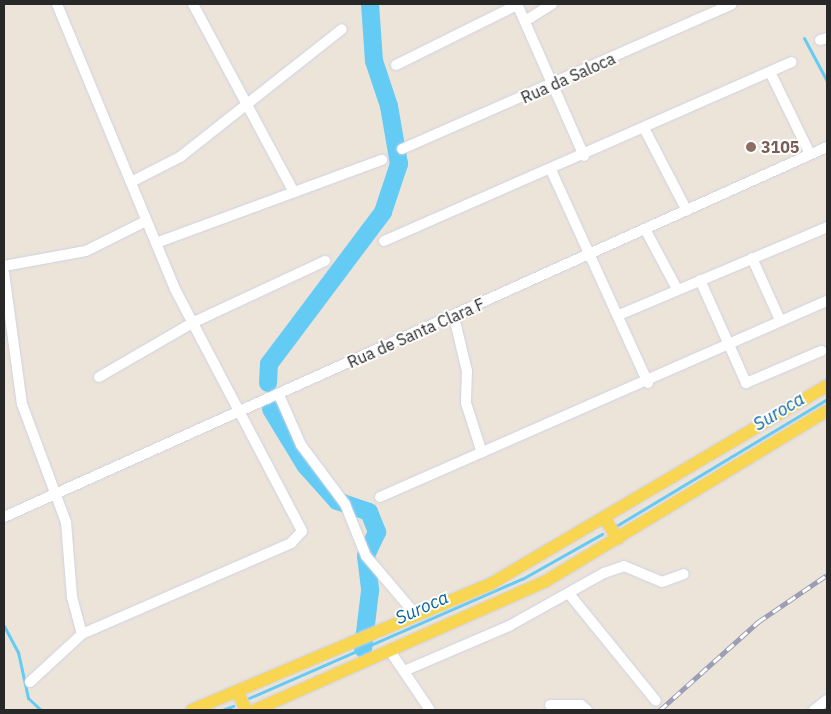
<!DOCTYPE html>
<html>
<head>
<meta charset="utf-8">
<style>
  body { margin:0 }
  #map { position:relative; width:831px; height:714px; overflow:hidden; background:#ece4d9; font-family:"IBM Plex Sans",sans-serif }
  div>[style] { position:absolute }
  [style*='--x'] { left:calc(var(--x)*1px); top:calc(var(--y)*1px); width:calc(var(--w)*1px); rotate:calc(var(--a)*1deg) }
  .stream>* { height:3px; margin:-1.5px; padding:0 1.5px; transform-origin:1.5px; border-radius:1.5px; background:#64cbf5 }
  .river>* { height:18px; margin:-9px; padding:0 9px; transform-origin:9px; border-radius:9px; background:#64cbf5 }
  .roads { filter:drop-shadow(0 0 1px #ced1e3) drop-shadow(0 0 1px #ced1e3) }
  .minor>* { height:10px; margin:-5px; padding:0 5px; transform-origin:5px; border-radius:5px; background:#fff }
  .major>* { height:12px; margin:-6px; padding:0 6px; transform-origin:6px; border-radius:6px; background:#f9d651 }
  .rail>* { height:5px; margin-top:-2.5px; transform-origin:0; background:repeating-linear-gradient(90deg,#fff 0 9px,#9b9eb4 0 18px); box-sizing:border-box; border-block:1px solid #9b9eb4 }
  .dots>* { width:14px; height:14px; translate:-50% -50%; box-sizing:border-box; border:2px solid #fff; border-radius:50% }
  span { translate:-50% -50%; white-space:nowrap; text-align:center; line-height:1.15; -webkit-text-stroke:4px #fff; paint-order:stroke }
  .street-label { font-size:16px; color:#282828 }
  .education-label { font-size:16px; color:#785e54; font-weight:700 }
  .left { translate:0 -50%; text-align:left }
  .water-label { font-size:18px; color:#05669f; font-style:italic }
  .frame { position:absolute; inset:0; border:5px solid #282828; pointer-events:none }
</style>
</head>
<body>
<div id="map">
  <div class="stream">
    <i style="--x:804;--y:38;--w:49;--a:61.9"></i>
    <i style="--x:616;--y:526;--w:246;--a:-31"></i>
    <i style="--x:4;--y:626;--w:30;--a:62"></i>
    <i style="--x:18;--y:652;--w:47;--a:77.7"></i>
    <i style="--x:28;--y:698;--w:18;--a:43"></i>
    <i style="--x:249;--y:698;--w:298;--a:-23.6"></i>
    <i style="--x:522;--y:579;--w:92;--a:-29.4"></i>
    <i style="--x:222;--y:710;--w:12;--a:-20"></i>
  </div>
  <div class="river">
    <i style="--x:268;--y:383;--w:19;--a:-87"></i>
    <i style="--x:269;--y:364;--w:190;--a:-53.1"></i>
    <i style="--x:383;--y:212;--w:51;--a:-71.6"></i>
    <i style="--x:399;--y:164;--w:59;--a:-99.8"></i>
    <i style="--x:389;--y:106;--w:47;--a:-108.4"></i>
    <i style="--x:374;--y:61;--w:57;--a:-94"></i>
    <i style="--x:271;--y:409;--w:66;--a:58.7"></i>
    <i style="--x:305;--y:465;--w:48;--a:48.4"></i>
    <i style="--x:337;--y:501;--w:34;--a:19"></i>
    <i style="--x:369;--y:512;--w:22;--a:68"></i>
    <i style="--x:377;--y:532;--w:26;--a:115"></i>
    <i style="--x:366;--y:556;--w:35;--a:83"></i>
    <i style="--x:370;--y:591;--w:58;--a:96.9"></i>
  </div>
  <div class="roads">
    <div class="minor">
      <i style="--x:193;--y:4;--w:213;--a:61.8"></i>
      <i style="--x:517;--y:4;--w:166;--a:66.2"></i>
      <i style="--x:525;--y:21;--w:32;--a:-32"></i>
      <i style="--x:820;--y:40;--w:7;--a:-16"></i>
      <i style="--x:396;--y:65;--w:135;--a:-26.4"></i>
      <i style="--x:770;--y:72;--w:91;--a:64"></i>
      <i style="--x:644;--y:128;--w:93;--a:62.6"></i>
      <i style="--x:402;--y:149;--w:360;--a:-23.7"></i>
      <i style="--x:551;--y:170;--w:234;--a:65.5"></i>
      <i style="--x:131;--y:182;--w:55;--a:-27"></i>
      <i style="--x:180;--y:157;--w:206;--a:-38.3"></i>
      <i style="--x:645;--y:229;--w:68;--a:61.9"></i>
      <i style="--x:384;--y:241;--w:445;--a:-23.7"></i>
      <i style="--x:156;--y:243;--w:241;--a:-20.2"></i>
      <i style="--x:752;--y:258;--w:68;--a:65.7"></i>
      <i style="--x:4;--y:266;--w:83;--a:-10.4"></i>
      <i style="--x:86;--y:251;--w:67;--a:-26.6"></i>
      <i style="--x:4;--y:273;--w:132;--a:82.2"></i>
      <i style="--x:22;--y:404;--w:126;--a:69.6"></i>
      <i style="--x:66;--y:522;--w:75;--a:85.4"></i>
      <i style="--x:72;--y:597;--w:38;--a:75"></i>
      <i style="--x:700;--y:280;--w:113;--a:65.9"></i>
      <i style="--x:746;--y:383;--w:82;--a:-23.1"></i>
      <i style="--x:619;--y:315;--w:226;--a:-22.9"></i>
      <i style="--x:454;--y:317;--w:56;--a:76.5"></i>
      <i style="--x:467;--y:371;--w:32;--a:92"></i>
      <i style="--x:466;--y:403;--w:52;--a:72.3"></i>
      <i style="--x:99;--y:377;--w:108;--a:-30.1"></i>
      <i style="--x:192;--y:323;--w:147;--a:-25"></i>
      <i style="--x:279;--y:395;--w:55;--a:66.3"></i>
      <i style="--x:301;--y:445;--w:74;--a:53.3"></i>
      <i style="--x:345;--y:504;--w:56;--a:68"></i>
      <i style="--x:366;--y:556;--w:77;--a:49.7"></i>
      <i style="--x:380;--y:497;--w:488;--a:-23.7"></i>
      <i style="--x:4;--y:517;--w:902;--a:-24.21"></i>
      <i style="--x:570;--y:595;--w:136;--a:50.9"></i>
      <i style="--x:390;--y:651;--w:71;--a:55.9"></i>
      <i style="--x:404;--y:671;--w:114;--a:-23.2"></i>
      <i style="--x:509;--y:626;--w:109;--a:-29.2"></i>
      <i style="--x:604;--y:573;--w:21;--a:-19"></i>
      <i style="--x:624;--y:566;--w:41;--a:22.8"></i>
      <i style="--x:662;--y:582;--w:23;--a:-20"></i>
      <i style="--x:30;--y:682;--w:71;--a:-42.7"></i>
      <i style="--x:82;--y:634;--w:228;--a:-23.5"></i>
      <i style="--x:291;--y:543;--w:16;--a:-47"></i>
      <i style="--x:302;--y:531;--w:273;--a:-117.7"></i>
      <i style="--x:175;--y:289;--w:308;--a:-112.5"></i>
      <i style="--x:550;--y:705;--w:31;--a:0"></i>
      <i style="--x:581;--y:705;--w:8;--a:40"></i>
      <i style="--x:814;--y:710;--w:16;--a:-38"></i>
    </div>
    <div class="major">
      <i style="--x:604;--y:518;--w:25;--a:56"></i>
      <i style="--x:237;--y:691;--w:21;--a:65"></i>
      <i style="--x:192;--y:710;--w:326;--a:-22.9"></i>
      <i style="--x:492;--y:583;--w:389;--a:-30.5"></i>
      <i style="--x:255;--y:710;--w:318;--a:-23.9"></i>
      <i style="--x:546;--y:581;--w:328;--a:-31.2"></i>
    </div>
  </div>
  <div class="rail">
    <i style="--x:660;--y:710;--w:132;--a:-41.9"></i>
    <i style="--x:758;--y:622;--w:83;--a:-34.3"></i>
  </div>
  <div class="dots">
    <i style="left:751px;top:147px;background:#8d6e63"></i>
  </div>
  <div class="street-label">
    <span style="left:568px;top:78px;rotate:-24deg">Rua da Saloca</span>
    <span style="left:416px;top:333px;rotate:-24deg">Rua de Santa Clara F</span>
  </div>
  <div class="education-label">
    <span class="left" style="left:761px;top:147px">3105</span>
  </div>
  <div class="water-label">
    <span style="left:779px;top:412px;rotate:-31deg">Suroca</span>
    <span style="left:422px;top:608px;rotate:-24deg">Suroca</span>
  </div>
  <div class="frame"></div>
</div>
</body>
</html>
